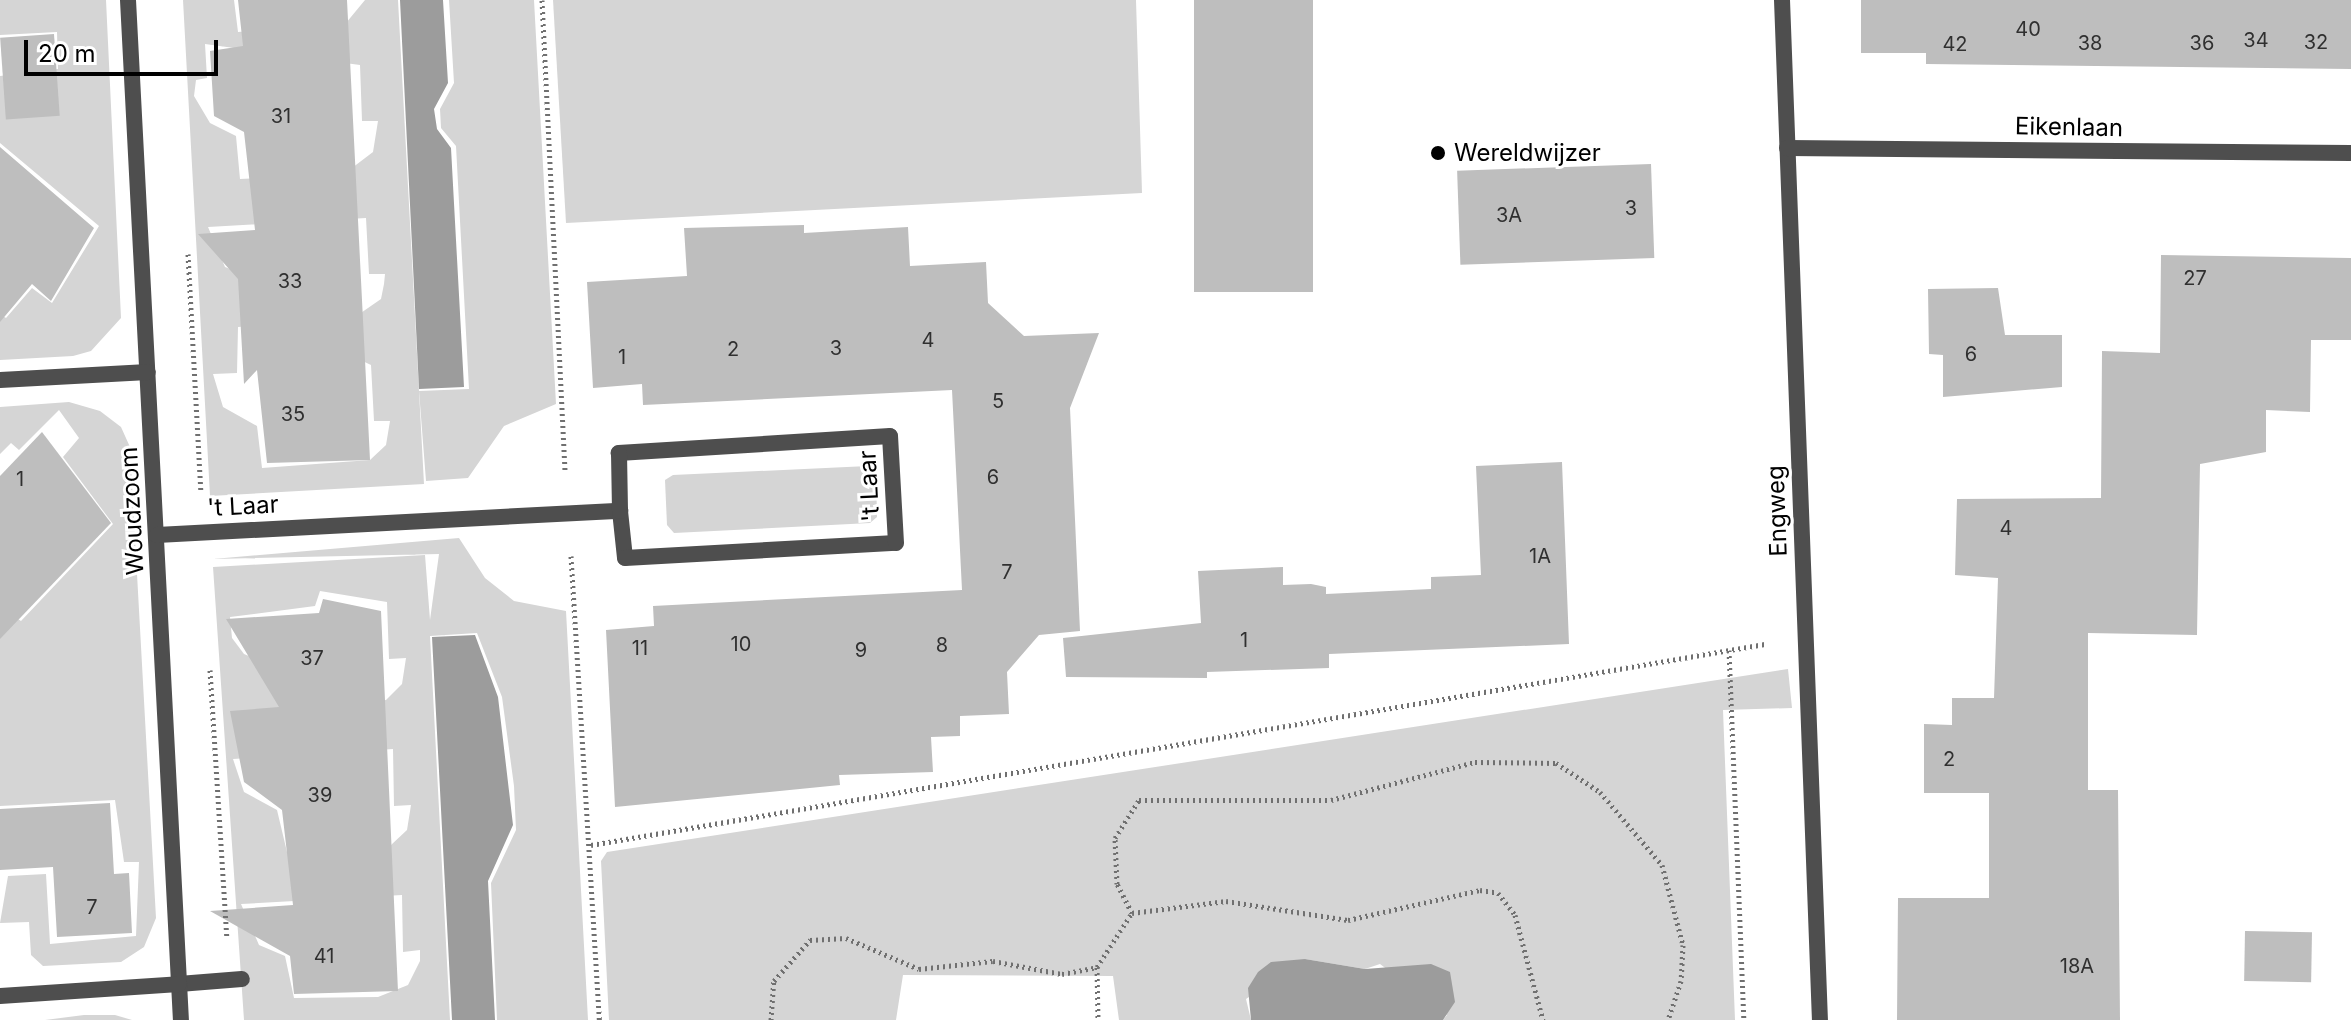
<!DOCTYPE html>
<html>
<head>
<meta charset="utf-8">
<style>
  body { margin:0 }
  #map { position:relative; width:2351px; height:1020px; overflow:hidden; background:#fff; font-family:Inter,sans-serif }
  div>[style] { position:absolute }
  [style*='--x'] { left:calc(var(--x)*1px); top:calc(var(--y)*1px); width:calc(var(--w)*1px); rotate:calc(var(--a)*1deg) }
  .green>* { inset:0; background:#d5d5d5 }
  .water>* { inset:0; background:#9c9c9c }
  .building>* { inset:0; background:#bebebe; transform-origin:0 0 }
  .path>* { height:5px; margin-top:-2.5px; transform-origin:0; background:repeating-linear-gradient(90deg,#707070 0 2px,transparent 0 6px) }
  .service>* { height:16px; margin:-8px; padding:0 8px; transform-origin:8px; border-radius:8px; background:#4e4e4e }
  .minor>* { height:16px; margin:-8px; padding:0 8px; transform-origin:8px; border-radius:8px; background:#4e4e4e }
  .dots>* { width:22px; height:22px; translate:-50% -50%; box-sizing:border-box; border:4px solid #fff; border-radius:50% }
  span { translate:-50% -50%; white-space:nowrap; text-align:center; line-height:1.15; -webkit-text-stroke:6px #fff; paint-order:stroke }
  .number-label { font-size:20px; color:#303030 }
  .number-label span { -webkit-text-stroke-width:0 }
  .street-label { font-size:24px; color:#000 }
  .poi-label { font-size:24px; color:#000 }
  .left { translate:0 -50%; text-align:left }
  .scale { position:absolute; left:24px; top:40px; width:194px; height:36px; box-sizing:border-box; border:4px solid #000; border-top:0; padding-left:10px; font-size:24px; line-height:28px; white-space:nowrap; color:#000; -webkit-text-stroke:6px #fff; paint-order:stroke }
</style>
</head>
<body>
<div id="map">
  <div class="green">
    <i style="clip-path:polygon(0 0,106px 0,121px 318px,91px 351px,73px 356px,0 360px,0 314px,6px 318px,32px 288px,52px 303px,99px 226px,0 143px,0 76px,58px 69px,57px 32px,0 35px)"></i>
    <i style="clip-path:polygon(evenodd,183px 0,234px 0,238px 32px,346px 23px,365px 0,398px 0,424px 484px,210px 496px,183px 0,205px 44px,360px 65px,362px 121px,378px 121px,373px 152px,344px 174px,240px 179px,236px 136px,210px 123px,194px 96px,196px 80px,207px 78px,205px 44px,183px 0,366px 218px,369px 274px,385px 274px,384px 284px,381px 299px,355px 317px,225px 267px,208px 227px,366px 218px,183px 0,284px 324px,371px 365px,374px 421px,390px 421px,386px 445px,370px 460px,262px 468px,257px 426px,223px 407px,213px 374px,237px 373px,238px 327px,284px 324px)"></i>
    <i style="clip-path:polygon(449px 0,534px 0,556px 404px,504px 426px,468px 478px,426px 481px,419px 391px,469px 389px,456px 146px,441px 128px,440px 109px,454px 83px)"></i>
    <i style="clip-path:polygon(553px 0,1136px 0,1142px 193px,566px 223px)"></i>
    <i style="clip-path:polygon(69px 402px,100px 411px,121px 427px,130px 447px,156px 918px,144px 947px,121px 962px,43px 966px,31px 955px,29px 922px,0 923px,8px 876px,46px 874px,50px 944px,136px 936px,139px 862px,124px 862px,115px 800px,0 806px,0 607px,21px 621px,113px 524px,63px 457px,79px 438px,59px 410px,19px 450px,11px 443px,0 454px,0 407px)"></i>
    <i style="clip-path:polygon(868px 466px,876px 475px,877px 517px,870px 523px,674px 533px,667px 525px,665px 480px,673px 475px)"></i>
    <i style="clip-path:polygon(evenodd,459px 538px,485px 578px,514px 601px,566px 611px,588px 1020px,497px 1020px,491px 883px,516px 830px,514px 786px,502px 697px,477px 633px,430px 636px,450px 1020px,244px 1020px,213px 567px,425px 555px,430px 620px,439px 554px,213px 559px,459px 538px,320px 591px,387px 602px,389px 659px,406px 658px,402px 684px,386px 700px,280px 707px,270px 665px,244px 654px,232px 638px,230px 617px,315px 606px,320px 591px,459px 538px,393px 749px,394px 806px,411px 805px,407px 830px,391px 845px,358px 849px,287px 852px,277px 810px,244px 792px,233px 759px,393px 749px,459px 538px,402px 895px,403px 952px,420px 950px,420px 961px,408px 985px,378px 997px,294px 998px,285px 956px,259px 945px,241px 904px,402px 895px)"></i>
    <i style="clip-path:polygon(1788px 669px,1792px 708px,1723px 710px,1735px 1020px,1443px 1020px,1447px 1015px,1380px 964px,1365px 969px,1305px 959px,1246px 999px,1251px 1020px,1119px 1020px,1113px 976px,903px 975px,896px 1020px,609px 1020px,601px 861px,607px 852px)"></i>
    <i style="clip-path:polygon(84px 1015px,115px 1015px,132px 1020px,45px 1020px)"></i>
  </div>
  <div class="water">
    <i style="clip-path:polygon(400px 0,443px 0,448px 83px,434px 109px,437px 129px,451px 148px,464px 387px,419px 389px)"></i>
    <i style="clip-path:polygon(475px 635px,498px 697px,513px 825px,488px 881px,495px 1020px,452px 1020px,432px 637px)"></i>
    <i style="clip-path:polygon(1305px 959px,1365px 969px,1431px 964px,1450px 972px,1455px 1002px,1443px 1020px,1251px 1020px,1248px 988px,1258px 972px,1271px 962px)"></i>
  </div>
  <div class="building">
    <i style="clip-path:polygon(238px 0,347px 0,370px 460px,267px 463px,257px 370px,244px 384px,238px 279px,198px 234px,255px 230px,244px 132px,214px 116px,210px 51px,243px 46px)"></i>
    <i style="left:1194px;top:0;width:119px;height:292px"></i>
    <i style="clip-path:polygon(1861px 0,2351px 0,2351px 69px,1926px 64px,1926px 53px,1861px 53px)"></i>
    <i style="left:54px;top:34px;width:82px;height:54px;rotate:86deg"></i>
    <i style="clip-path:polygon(0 147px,94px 228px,51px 301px,32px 284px,0 322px)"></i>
    <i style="left:1651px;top:164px;width:94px;height:194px;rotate:88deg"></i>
    <i style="clip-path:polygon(804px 225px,804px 233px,908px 227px,910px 266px,986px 262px,988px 303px,1024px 336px,1099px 333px,1070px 408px,1080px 631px,1039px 635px,1007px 672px,1009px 714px,960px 716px,960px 736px,931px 737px,933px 772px,839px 775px,840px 785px,615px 807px,606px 630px,654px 626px,653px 606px,962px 590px,952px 390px,643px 405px,642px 384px,593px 388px,587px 282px,687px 276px,684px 228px)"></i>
    <i style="clip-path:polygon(2161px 255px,2351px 258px,2351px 340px,2311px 340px,2310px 412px,2266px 410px,2266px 452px,2200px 464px,2197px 635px,2088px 633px,2088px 790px,2118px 790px,2120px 1020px,1897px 1020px,1898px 898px,1989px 898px,1989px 793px,1924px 793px,1924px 724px,1952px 725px,1952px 698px,1994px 698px,1998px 578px,1955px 575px,1957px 499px,2101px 498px,2102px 351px,2160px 353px)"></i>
    <i style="clip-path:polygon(1998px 288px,2005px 335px,2062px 335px,2062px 387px,1943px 397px,1943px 355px,1929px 354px,1928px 289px)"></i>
    <i style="clip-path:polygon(42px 432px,111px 523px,0 639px,0 476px)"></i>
    <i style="clip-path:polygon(1562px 462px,1569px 644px,1329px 654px,1329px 668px,1207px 672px,1207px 678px,1066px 677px,1063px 638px,1201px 623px,1198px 571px,1283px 567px,1283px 585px,1311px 584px,1326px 587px,1326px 594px,1431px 589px,1431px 577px,1481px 575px,1476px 466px)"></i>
    <i style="clip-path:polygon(323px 599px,381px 611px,398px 991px,294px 994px,290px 956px,210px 911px,293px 905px,282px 810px,244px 782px,230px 711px,279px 707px,226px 619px,319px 613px)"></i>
    <i style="clip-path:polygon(110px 803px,114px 874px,129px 873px,132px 933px,57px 937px,53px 867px,0 870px,0 809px)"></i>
    <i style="left:2245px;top:931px;width:67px;height:50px;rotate:1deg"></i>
  </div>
  <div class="path">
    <i style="--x:542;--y:0;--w:471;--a:87.2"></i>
    <i style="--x:188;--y:254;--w:238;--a:86.9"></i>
    <i style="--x:571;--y:556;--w:465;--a:86.5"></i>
    <i style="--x:1729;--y:650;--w:370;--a:87.7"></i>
    <i style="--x:210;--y:670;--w:270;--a:86.4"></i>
    <i style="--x:591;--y:845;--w:1191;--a:-9.72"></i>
    <i style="--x:1132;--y:913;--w:33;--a:-117"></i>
    <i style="--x:1117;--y:884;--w:46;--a:-92.5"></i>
    <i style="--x:1115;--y:838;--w:45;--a:-57.7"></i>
    <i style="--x:1139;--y:800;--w:192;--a:0"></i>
    <i style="--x:1331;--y:800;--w:149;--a:-14.8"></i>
    <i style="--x:1475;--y:762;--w:81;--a:0.7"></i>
    <i style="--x:1556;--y:763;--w:53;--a:33.4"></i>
    <i style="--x:1600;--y:792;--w:96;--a:49.7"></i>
    <i style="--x:1662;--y:865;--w:83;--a:75.3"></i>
    <i style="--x:1683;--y:945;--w:36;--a:93"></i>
    <i style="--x:1681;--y:981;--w:41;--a:108.4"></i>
    <i style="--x:1132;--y:913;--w:95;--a:-7.3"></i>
    <i style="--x:1226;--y:901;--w:123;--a:8.9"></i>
    <i style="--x:1348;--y:920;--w:135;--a:-12.8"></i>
    <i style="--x:1480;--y:890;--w:18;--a:9"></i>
    <i style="--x:1498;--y:893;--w:28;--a:52"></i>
    <i style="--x:1515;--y:915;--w:109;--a:75.1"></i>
    <i style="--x:1097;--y:967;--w:53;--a:88.9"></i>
    <i style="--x:771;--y:1020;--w:39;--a:-86"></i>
    <i style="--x:774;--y:981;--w:55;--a:-48.7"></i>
    <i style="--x:810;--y:940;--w:36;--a:-3"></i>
    <i style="--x:846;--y:938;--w:79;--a:23"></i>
    <i style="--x:919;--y:969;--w:74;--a:-6.2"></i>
    <i style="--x:993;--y:961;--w:70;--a:10.7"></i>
    <i style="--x:1062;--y:974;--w:36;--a:-11"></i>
    <i style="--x:1097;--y:967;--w:64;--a:-57.1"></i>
  </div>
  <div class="service">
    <i style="--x:179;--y:984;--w:63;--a:-4.5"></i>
  </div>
  <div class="minor">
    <i style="--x:128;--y:0;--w:1021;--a:87.03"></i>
    <i style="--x:1782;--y:0;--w:1021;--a:87.87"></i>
    <i style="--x:1787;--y:148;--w:564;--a:0.51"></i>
    <i style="--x:0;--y:380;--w:148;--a:-3.1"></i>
    <i style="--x:157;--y:535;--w:464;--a:-3"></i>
    <i style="--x:620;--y:511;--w:47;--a:83.9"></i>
    <i style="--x:625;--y:558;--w:271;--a:-3.2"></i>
    <i style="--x:896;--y:543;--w:107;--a:-93.2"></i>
    <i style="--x:890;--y:436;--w:272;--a:176.4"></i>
    <i style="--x:619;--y:453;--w:58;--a:89"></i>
    <i style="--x:0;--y:996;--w:179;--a:-3.8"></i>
  </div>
  <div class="dots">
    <i style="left:1438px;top:153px;background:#000"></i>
  </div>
  <div class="number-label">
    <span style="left:2028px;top:29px">40</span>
    <span style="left:2256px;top:40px">34</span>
    <span style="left:2316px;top:42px">32</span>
    <span style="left:2090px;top:43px">38</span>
    <span style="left:2202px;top:43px">36</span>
    <span style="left:1955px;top:44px">42</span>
    <span style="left:281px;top:116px">31</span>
    <span style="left:1631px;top:208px">3</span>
    <span style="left:1509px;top:215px">3A</span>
    <span style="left:2195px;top:278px">27</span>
    <span style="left:290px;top:281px">33</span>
    <span style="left:928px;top:340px">4</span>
    <span style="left:836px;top:348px">3</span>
    <span style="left:733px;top:349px">2</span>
    <span style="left:1971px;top:354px">6</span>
    <span style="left:622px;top:357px">1</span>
    <span style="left:998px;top:401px">5</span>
    <span style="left:293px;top:414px">35</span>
    <span style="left:993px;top:477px">6</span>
    <span style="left:20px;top:479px">1</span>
    <span style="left:2006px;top:528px">4</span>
    <span style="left:1540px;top:556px">1A</span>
    <span style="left:1007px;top:572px">7</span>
    <span style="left:1244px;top:640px">1</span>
    <span style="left:741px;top:644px">10</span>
    <span style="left:942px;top:645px">8</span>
    <span style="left:640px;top:648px">11</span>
    <span style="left:861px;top:650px">9</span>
    <span style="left:312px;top:658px">37</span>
    <span style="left:1949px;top:759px">2</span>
    <span style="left:320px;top:795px">39</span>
    <span style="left:92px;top:907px">7</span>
    <span style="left:324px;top:956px">41</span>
    <span style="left:2077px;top:966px">18A</span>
  </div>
  <div class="street-label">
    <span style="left:2069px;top:127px;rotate:1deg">Eikenlaan</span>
    <span style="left:869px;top:486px;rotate:-93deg">'t Laar</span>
    <span style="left:243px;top:506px;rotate:-3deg">'t Laar</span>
    <span style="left:132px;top:511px;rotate:-93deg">Woudzoom</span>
    <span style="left:1777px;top:511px;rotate:-92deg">Engweg</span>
  </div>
  <div class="poi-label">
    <span class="left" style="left:1454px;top:153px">Wereldwijzer</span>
  </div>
  <div class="scale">20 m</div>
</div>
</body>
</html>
